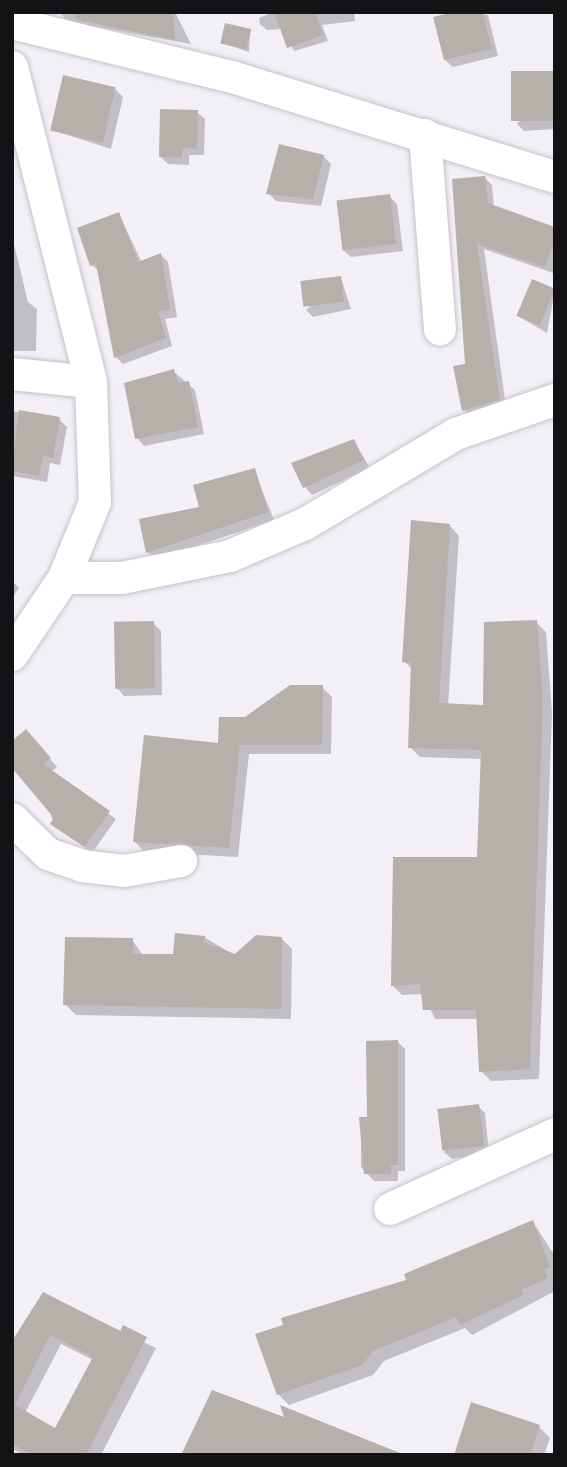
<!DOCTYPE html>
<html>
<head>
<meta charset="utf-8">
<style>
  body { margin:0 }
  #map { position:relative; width:567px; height:1467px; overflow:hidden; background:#f2eff7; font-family:"Playfair Display",serif }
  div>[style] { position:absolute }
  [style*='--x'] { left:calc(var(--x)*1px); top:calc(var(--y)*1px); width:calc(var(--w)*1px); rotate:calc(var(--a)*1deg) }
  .shadow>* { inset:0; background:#0003 }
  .building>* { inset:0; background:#b6b0aa; transform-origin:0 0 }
  .roads { filter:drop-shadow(0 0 2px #c5c2ca) drop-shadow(0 0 2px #c5c2ca) }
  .minor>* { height:32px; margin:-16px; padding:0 16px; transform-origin:16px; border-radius:16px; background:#fff }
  span { translate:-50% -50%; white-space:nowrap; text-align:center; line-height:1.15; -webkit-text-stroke:6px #fefefe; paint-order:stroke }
  .frame { position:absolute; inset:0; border:14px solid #131215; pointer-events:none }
</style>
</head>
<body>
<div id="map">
  <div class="shadow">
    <i style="clip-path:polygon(60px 12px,175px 12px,191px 44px,67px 22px)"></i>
    <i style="clip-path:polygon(274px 12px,354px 12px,355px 21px,322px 25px,328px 41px,294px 51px,282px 29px,267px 30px,260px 24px,259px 18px)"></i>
    <i style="clip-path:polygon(461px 12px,488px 15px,498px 56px,453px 67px,445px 60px)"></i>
    <i style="clip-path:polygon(250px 31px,249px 52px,222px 43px)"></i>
    <i style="clip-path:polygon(555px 73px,555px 129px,524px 131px,517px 124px)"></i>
    <i style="clip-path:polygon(115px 89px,123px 97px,111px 149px,52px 130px)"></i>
    <i style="clip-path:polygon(197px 112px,205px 119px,204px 155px,189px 155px,189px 165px,168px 164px,161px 157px)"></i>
    <i style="clip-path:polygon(323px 156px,331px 164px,321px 206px,276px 201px,268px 193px)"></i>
    <i style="clip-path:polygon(485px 178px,492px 185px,494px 208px,555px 229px,555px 268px,553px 273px,484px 249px,506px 407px,472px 418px,464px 410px,467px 365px,454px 180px)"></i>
    <i style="clip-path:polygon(389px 196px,397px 204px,403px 251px,351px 257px,343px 250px)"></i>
    <i style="clip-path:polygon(119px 214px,142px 263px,161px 255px,168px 262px,177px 317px,165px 319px,172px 346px,123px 364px,116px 357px,100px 272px,92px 265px)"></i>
    <i style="clip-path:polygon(12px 236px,28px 302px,37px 309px,36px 351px,12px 351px)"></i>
    <i style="clip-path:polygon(341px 278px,351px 309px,313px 317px,306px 310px)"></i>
    <i style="clip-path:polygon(533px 281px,555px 290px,547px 333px,518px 316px)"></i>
    <i style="clip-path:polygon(173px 371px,195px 390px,204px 434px,144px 446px,137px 438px)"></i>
    <i style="clip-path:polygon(12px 411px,59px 419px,67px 427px,60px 465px,50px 463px,47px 482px,12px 476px)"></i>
    <i style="clip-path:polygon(354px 441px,370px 468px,312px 495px,305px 487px)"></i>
    <i style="clip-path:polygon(254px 470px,274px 520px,155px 560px,148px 552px)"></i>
    <i style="clip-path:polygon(450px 526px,459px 536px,448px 706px,485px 707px,536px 622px,546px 632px,552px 712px,539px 1079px,491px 1081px,481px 1071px,479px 1019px,435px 1019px,423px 994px,402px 995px,393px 986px,479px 858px,483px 759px,420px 757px,410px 747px,413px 670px,404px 661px)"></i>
    <i style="clip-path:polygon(12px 581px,19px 588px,12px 598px)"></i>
    <i style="clip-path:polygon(153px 623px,161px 631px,162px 695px,124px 696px,117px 688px)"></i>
    <i style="clip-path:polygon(322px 687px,332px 697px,331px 754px,249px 754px,238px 857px,145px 852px,135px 842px,246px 718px)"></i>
    <i style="clip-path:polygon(33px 739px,57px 767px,51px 772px,116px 819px,92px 853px,53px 823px)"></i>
    <i style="clip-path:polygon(204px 937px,236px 956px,281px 938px,292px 949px,291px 1019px,76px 1015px,65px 1004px,132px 940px,143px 955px,175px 956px)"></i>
    <i style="clip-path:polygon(398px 1042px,405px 1049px,405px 1171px,398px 1171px,398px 1181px,374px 1181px,361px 1167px,361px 1119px,369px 1119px)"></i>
    <i style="clip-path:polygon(478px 1106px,485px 1113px,489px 1154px,452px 1159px,444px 1152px)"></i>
    <i style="clip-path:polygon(533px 1222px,555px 1256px,555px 1291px,472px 1335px,465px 1328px,384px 1361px,373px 1375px,289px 1405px,278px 1394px,409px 1281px)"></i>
    <i style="clip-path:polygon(evenodd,44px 1294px,156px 1348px,101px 1455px,22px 1455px,12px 1448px,12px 1350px,44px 1294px,61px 1344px,93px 1360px,55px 1431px,25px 1413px,61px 1344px)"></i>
    <i style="clip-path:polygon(539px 1427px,550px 1438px,544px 1455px,455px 1455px)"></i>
  </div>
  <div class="building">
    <i style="clip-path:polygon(76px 12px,173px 12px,175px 40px,76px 20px)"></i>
    <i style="clip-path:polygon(274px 12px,315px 12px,323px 35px,287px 48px)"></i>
    <i style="clip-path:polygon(454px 12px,483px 12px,492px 49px,444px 60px,433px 17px)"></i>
    <i style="left:225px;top:23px;width:27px;height:21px;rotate:13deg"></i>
    <i style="left:555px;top:71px;width:50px;height:44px;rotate:90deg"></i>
    <i style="left:63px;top:75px;width:54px;height:57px;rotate:13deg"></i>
    <i style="clip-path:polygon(160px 109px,198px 110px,197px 149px,182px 148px,182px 158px,159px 157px)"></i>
    <i style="clip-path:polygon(279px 144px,324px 155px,313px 199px,266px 194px)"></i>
    <i style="clip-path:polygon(485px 176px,488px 203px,555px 227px,555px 240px,545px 267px,477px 244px,500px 400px,462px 411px,453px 366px,465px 364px,452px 179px)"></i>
    <i style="left:390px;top:194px;width:50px;height:54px;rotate:83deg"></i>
    <i style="clip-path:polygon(119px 212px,138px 262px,161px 253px,170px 310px,158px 311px,166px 338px,114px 358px,96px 264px,90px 266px,77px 228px)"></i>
    <i style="left:341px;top:276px;width:26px;height:41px;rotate:83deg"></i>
    <i style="left:532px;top:279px;width:25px;height:40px;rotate:23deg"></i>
    <i style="clip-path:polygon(174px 369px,178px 383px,189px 381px,198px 427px,135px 439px,124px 383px)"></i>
    <i style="clip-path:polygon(19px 410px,60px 417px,53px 458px,43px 456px,39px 476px,12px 471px)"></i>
    <i style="clip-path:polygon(354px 439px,364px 460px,303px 488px,291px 463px)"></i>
    <i style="clip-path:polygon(255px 468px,268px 512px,146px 553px,139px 519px,199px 507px,193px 485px)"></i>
    <i style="clip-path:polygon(411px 520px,450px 524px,439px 703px,483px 705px,484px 622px,537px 620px,543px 701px,530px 1069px,479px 1072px,476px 1010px,423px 1010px,420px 984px,391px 986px,393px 857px,477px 857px,481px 750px,408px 748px,411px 663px,402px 662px)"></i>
    <i style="left:154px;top:621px;width:67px;height:40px;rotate:89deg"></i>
    <i style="clip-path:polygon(290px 685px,323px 685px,322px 745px,240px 745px,229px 848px,133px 842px,144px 735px,218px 743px,219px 717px,245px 717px)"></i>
    <i style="clip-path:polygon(26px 729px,51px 758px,43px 764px,110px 811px,84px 847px,50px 824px,54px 818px,12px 768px,12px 741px)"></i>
    <i style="clip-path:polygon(175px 933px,205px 936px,204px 942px,235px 954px,256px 935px,282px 937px,281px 1009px,63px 1005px,65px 937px,133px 938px,133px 954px,173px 954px)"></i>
    <i style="clip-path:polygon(398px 1040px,398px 1165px,391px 1165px,391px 1174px,364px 1174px,359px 1117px,367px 1117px,366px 1041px)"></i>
    <i style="left:479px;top:1104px;width:42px;height:42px;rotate:83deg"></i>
    <i style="clip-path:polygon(533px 1220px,550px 1267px,544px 1270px,548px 1278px,521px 1290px,523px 1295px,460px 1325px,456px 1317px,373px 1351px,362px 1365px,277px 1395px,255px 1334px,283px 1325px,281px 1318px,406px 1280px,404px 1274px)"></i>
    <i style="clip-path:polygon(evenodd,43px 1292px,120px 1331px,123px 1325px,147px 1337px,86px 1455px,32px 1455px,12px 1444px,12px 1341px,43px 1292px,50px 1335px,93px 1357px,55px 1428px,15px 1405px,50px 1335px)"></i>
    <i style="clip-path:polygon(212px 1390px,284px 1417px,280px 1405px,405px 1455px,181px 1455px)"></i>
    <i style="clip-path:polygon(471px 1402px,540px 1425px,530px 1455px,454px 1455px)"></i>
  </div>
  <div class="roads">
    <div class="minor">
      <i style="--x:12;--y:23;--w:227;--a:13.8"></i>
      <i style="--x:232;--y:77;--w:338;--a:17.2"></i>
      <i style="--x:12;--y:67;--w:325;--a:75.9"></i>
      <i style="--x:91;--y:382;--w:120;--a:88.1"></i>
      <i style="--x:95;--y:502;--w:82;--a:112.2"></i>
      <i style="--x:64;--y:578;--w:93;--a:124"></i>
      <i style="--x:425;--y:135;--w:195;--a:85.6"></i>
      <i style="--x:12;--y:374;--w:79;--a:5.8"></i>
      <i style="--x:64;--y:578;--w:58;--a:0"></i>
      <i style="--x:122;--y:578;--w:110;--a:-11.5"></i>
      <i style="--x:230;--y:556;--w:82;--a:-23.1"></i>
      <i style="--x:305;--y:524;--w:176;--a:-30.8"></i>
      <i style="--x:456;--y:434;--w:105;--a:-19"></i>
      <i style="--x:12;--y:819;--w:50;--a:44.2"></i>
      <i style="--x:48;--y:854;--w:36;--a:19"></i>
      <i style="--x:82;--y:866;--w:42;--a:6.8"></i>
      <i style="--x:124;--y:871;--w:58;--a:-10"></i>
      <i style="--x:390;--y:1209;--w:181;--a:-24.4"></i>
    </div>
  </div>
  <div class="frame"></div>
</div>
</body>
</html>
